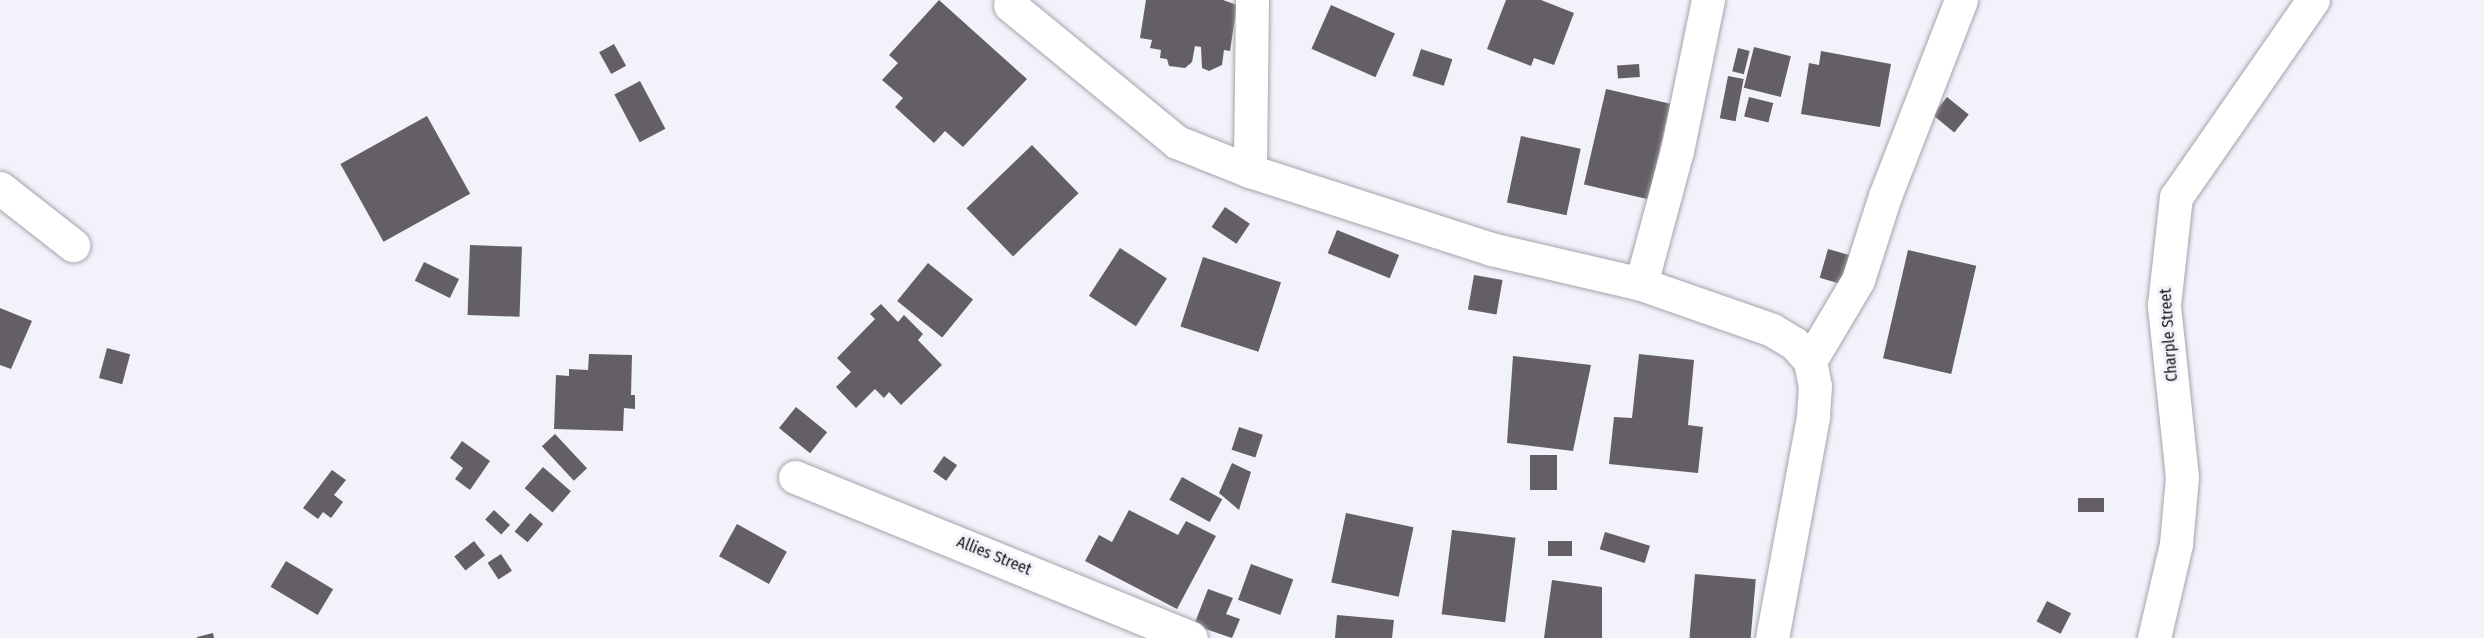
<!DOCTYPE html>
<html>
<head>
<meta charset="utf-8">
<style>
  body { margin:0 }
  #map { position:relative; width:2484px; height:638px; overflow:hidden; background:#f1f2fa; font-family:"Fira Sans Condensed",sans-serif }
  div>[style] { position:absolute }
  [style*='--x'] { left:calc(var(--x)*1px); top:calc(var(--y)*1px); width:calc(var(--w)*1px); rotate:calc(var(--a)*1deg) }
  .building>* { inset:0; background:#645f65; transform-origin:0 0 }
  .roads { filter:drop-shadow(0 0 2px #a4a4ac) drop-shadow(0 0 2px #a4a4ac) }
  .street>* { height:33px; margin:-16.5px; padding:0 16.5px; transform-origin:16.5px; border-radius:16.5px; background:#fff }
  span { translate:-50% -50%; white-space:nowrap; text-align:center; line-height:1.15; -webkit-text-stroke:6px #f1f2fa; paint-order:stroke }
  .street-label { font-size:16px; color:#151518 }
</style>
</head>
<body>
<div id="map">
  <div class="building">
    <i style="clip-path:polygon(939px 0,1027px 79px,963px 147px,945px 131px,934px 143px,895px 107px,903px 98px,882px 80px,898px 63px,889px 55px)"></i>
    <i style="clip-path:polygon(1146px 0,1223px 0,1237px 5px,1230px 51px,1224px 50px,1222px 65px,1209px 71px,1202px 68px,1201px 47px,1195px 46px,1192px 62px,1185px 68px,1169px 66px,1167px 59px,1160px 58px,1161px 50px,1150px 48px,1152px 40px,1140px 38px)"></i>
    <i style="clip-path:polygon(1506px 0,1541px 0,1574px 13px,1554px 65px,1534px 58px,1531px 66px,1487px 49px)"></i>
    <i style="left:1331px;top:5px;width:70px;height:48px;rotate:24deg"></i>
    <i style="left:614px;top:44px;width:25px;height:17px;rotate:61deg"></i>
    <i style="left:1754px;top:47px;width:38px;height:42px;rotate:14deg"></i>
    <i style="left:1738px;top:48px;width:12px;height:24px;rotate:14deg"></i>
    <i style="left:1421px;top:49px;width:33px;height:28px;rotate:18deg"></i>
    <i style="clip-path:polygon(1821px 51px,1891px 64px,1880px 127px,1801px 114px,1809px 63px,1819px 65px)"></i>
    <i style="left:1639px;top:64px;width:13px;height:22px;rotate:86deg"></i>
    <i style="left:1728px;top:76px;width:16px;height:43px;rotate:11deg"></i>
    <i style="left:640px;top:81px;width:54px;height:29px;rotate:62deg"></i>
    <i style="left:1606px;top:89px;width:66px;height:98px;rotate:13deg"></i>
    <i style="left:1749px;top:97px;width:25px;height:20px;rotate:14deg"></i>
    <i style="left:1947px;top:97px;width:28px;height:23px;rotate:39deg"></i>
    <i style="left:427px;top:116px;width:89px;height:99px;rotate:61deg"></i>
    <i style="left:1521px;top:136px;width:61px;height:68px;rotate:12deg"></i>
    <i style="left:1032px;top:145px;width:67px;height:91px;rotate:46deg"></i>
    <i style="left:1225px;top:207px;width:30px;height:24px;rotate:34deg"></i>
    <i style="left:1337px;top:230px;width:67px;height:25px;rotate:22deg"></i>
    <i style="left:470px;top:245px;width:52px;height:70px;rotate:2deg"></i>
    <i style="left:1120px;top:248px;width:56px;height:57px;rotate:33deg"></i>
    <i style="left:1828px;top:249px;width:22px;height:30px;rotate:16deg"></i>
    <i style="left:1908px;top:250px;width:70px;height:111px;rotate:13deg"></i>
    <i style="left:1203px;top:257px;width:82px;height:73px;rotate:18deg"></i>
    <i style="left:424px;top:262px;width:39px;height:21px;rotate:26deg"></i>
    <i style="left:928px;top:263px;width:58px;height:49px;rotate:39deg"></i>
    <i style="left:1474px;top:275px;width:29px;height:35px;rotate:10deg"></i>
    <i style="clip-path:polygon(881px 304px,898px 322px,904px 315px,923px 334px,918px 340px,942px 365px,901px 405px,889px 392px,884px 398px,875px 389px,856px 408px,836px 387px,851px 372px,837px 358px,875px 319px,870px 314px)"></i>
    <i style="clip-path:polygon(0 308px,32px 321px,11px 369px,0 365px)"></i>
    <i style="left:107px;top:348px;width:24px;height:31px;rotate:15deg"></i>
    <i style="clip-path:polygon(589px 354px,632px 355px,631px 395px,635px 395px,635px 409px,624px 408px,623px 431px,554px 429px,556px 375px,569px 376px,569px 369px,588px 370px)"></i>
    <i style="clip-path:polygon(1639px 354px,1694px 360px,1688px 425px,1703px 427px,1698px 473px,1609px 464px,1614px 417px,1632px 418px)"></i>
    <i style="clip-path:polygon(1513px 356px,1591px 365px,1573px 451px,1507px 443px)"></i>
    <i style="left:796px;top:407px;width:40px;height:27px;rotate:39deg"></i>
    <i style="left:1239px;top:427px;width:25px;height:24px;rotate:18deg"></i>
    <i style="left:555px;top:434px;width:47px;height:18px;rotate:47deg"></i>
    <i style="clip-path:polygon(462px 441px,490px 461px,470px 490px,455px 479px,463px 468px,450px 458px)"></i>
    <i style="left:1530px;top:455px;width:27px;height:35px"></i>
    <i style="left:944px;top:456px;width:16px;height:19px;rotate:35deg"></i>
    <i style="clip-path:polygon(1232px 463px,1251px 472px,1239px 510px,1219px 493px)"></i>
    <i style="left:543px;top:467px;width:37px;height:28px;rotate:41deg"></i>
    <i style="clip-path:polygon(332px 470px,346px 480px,334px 495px,343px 502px,331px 518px,323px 512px,318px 519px,303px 508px)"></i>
    <i style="left:1182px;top:477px;width:46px;height:26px;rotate:29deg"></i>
    <i style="left:2078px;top:498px;width:26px;height:14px"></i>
    <i style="left:494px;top:510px;width:22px;height:13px;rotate:43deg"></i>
    <i style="clip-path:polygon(1129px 510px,1178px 535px,1186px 521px,1216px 536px,1177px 609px,1085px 561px,1099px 535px,1112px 542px)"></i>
    <i style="left:530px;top:513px;width:17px;height:24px;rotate:40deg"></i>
    <i style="left:1346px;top:513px;width:69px;height:71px;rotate:12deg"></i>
    <i style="left:737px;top:524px;width:57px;height:37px;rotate:29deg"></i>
    <i style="left:1452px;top:530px;width:64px;height:85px;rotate:7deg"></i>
    <i style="left:1605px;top:532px;width:47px;height:18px;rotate:17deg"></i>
    <i style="left:474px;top:541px;width:18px;height:25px;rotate:52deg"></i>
    <i style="left:1548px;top:541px;width:24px;height:15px"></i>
    <i style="left:501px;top:554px;width:20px;height:16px;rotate:57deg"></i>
    <i style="left:286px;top:561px;width:55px;height:30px;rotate:31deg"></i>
    <i style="left:1251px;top:564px;width:45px;height:38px;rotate:20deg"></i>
    <i style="left:1695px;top:574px;width:61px;height:64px;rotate:5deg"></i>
    <i style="clip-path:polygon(1552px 580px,1602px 587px,1602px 638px,1544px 638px)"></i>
    <i style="clip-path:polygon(1208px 589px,1233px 598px,1226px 614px,1240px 619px,1232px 638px,1194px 625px)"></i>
    <i style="left:2047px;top:601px;width:27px;height:23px;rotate:27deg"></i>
    <i style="clip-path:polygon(1337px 615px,1394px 620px,1392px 638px,1335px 638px)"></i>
    <i style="clip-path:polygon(213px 633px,214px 638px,197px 638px,197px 637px)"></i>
  </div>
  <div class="roads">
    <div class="street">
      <i style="--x:1252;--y:0;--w:171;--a:90.7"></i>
      <i style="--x:1250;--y:171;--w:253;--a:17.9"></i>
      <i style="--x:1491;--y:249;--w:154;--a:13.1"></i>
      <i style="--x:1641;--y:284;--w:139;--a:19.3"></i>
      <i style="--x:1772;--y:330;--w:26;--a:31"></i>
      <i style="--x:1794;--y:343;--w:24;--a:48"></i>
      <i style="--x:1810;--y:361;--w:25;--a:79"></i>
      <i style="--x:1815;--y:386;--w:31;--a:94"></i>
      <i style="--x:1813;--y:417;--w:225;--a:100.5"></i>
      <i style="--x:1010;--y:5;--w:216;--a:39.4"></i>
      <i style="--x:1177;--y:142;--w:79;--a:21.7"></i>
      <i style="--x:0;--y:188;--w:93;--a:38"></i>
      <i style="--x:1641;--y:284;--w:138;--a:-74.9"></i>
      <i style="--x:1677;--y:151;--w:154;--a:-78.4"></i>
      <i style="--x:1810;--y:361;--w:94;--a:-59.3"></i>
      <i style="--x:1858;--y:280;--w:88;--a:-72.2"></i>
      <i style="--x:1885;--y:196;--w:210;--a:-68.8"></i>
      <i style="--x:795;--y:477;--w:427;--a:22.1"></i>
      <i style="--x:2154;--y:638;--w:97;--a:-76.8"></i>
      <i style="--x:2176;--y:544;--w:67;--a:-84.9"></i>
      <i style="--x:2182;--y:477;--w:173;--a:-96"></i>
      <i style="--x:2164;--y:305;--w:109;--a:-83.7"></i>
      <i style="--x:2176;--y:197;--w:240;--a:-55.2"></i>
    </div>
  </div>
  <div class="street-label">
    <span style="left:2169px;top:335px;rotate:-94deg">Charple Street</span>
    <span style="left:994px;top:556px;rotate:22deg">Allies Street</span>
  </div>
</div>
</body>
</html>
